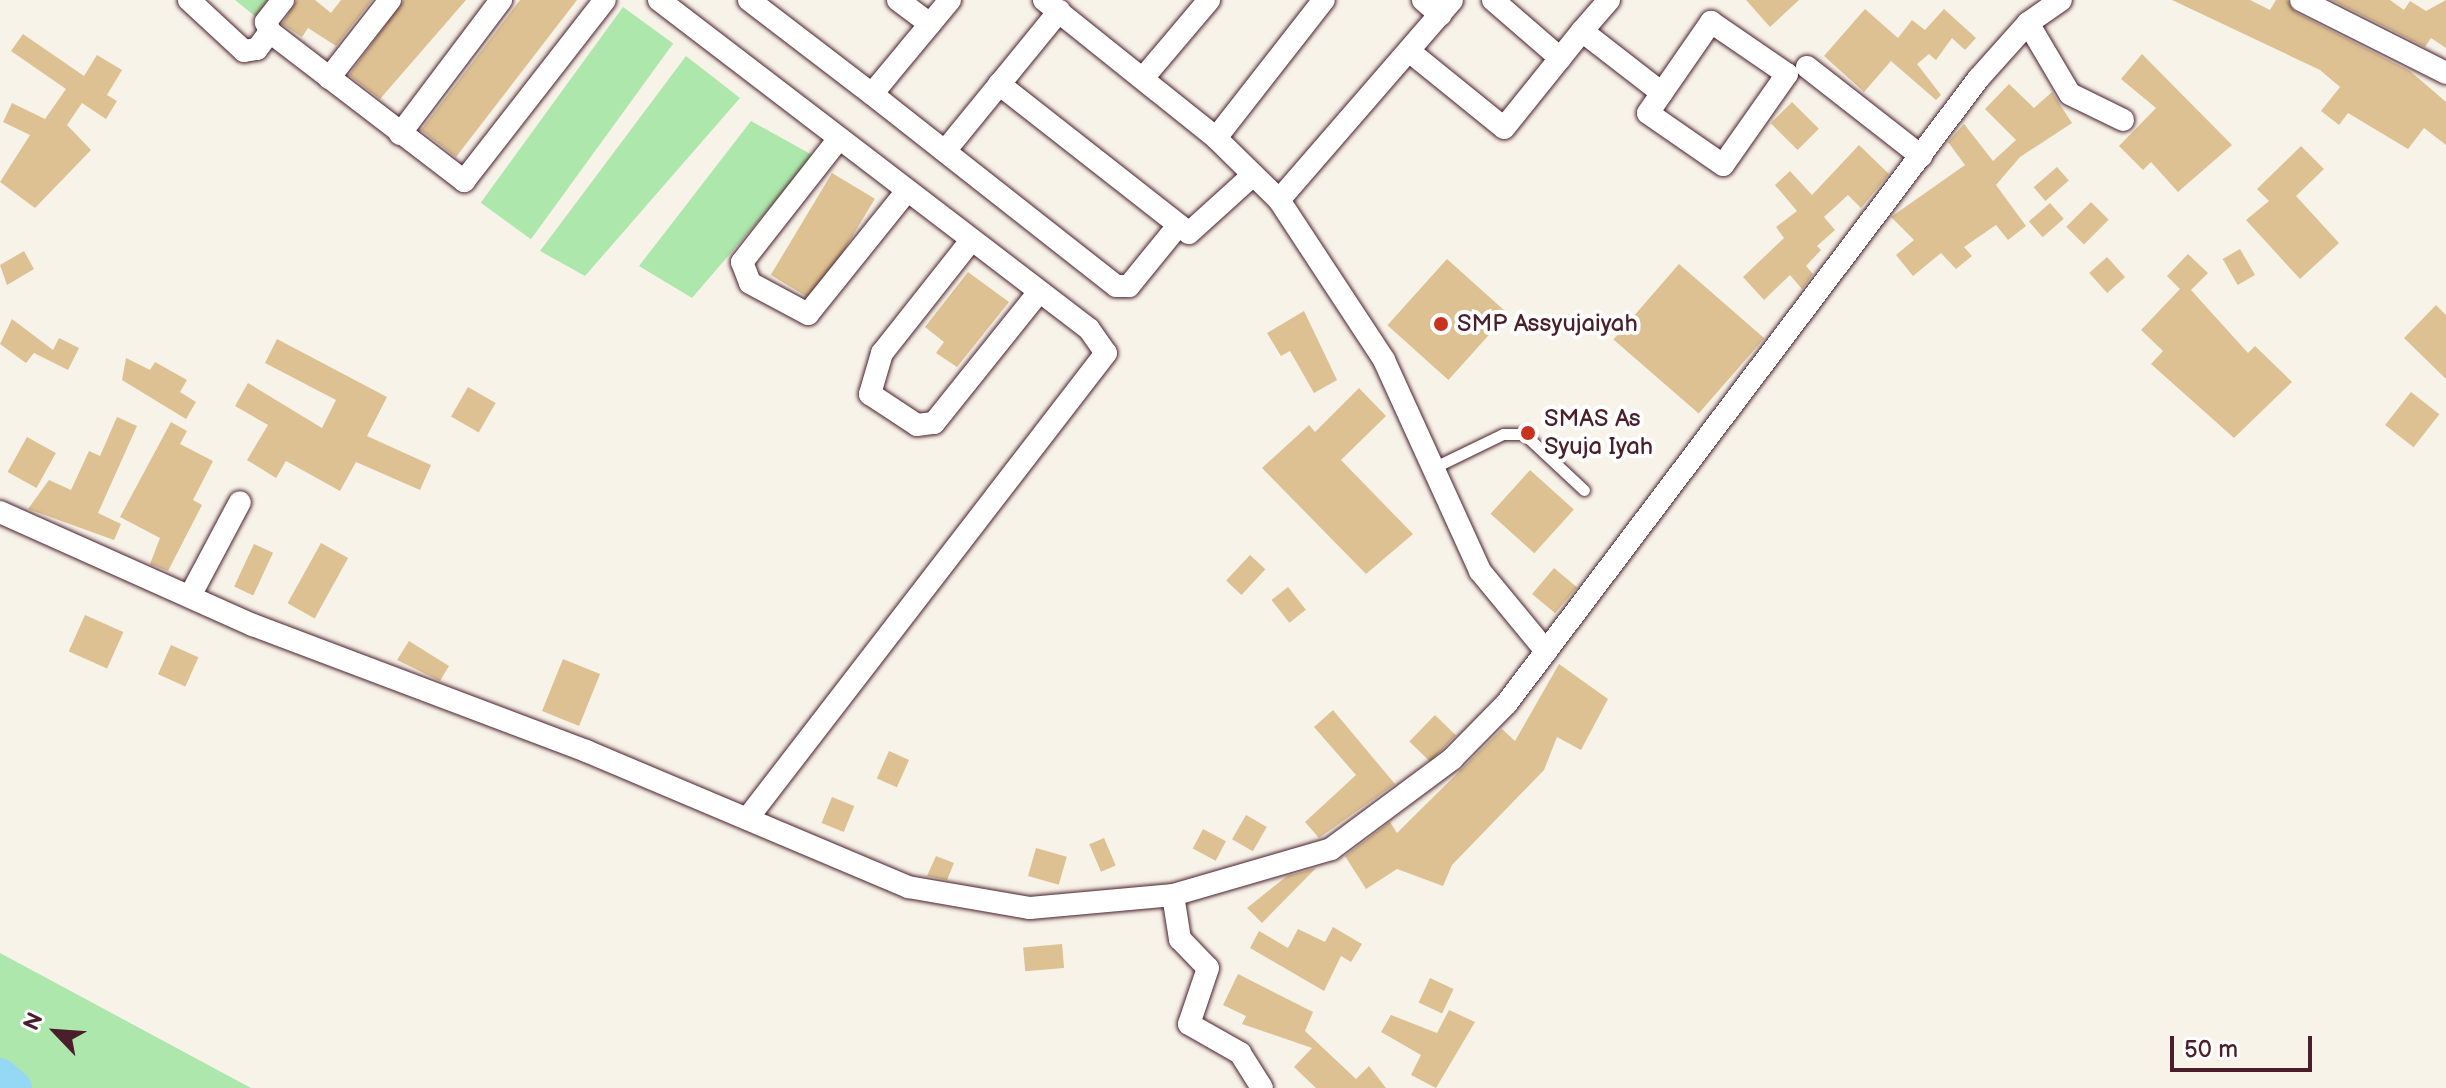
<!DOCTYPE html>
<html>
<head>
<meta charset="utf-8">
<style>
  body { margin:0 }
  #map { position:relative; width:2446px; height:1088px; overflow:hidden; background:#f8f3e9; font-family:"Balsamiq Sans",sans-serif }
  div>[style] { position:absolute }
  [style*='--x'] { left:calc(var(--x)*1px); top:calc(var(--y)*1px); width:calc(var(--w)*1px); rotate:calc(var(--a)*1deg) }
  .green>* { inset:0; background:#ade7ac; transform-origin:0 0 }
  .river>* { height:34px; margin:-17px; padding:0 17px; transform-origin:17px; border-radius:17px; background:#94d8f6 }
  .building>* { inset:0; background:#ddc192; transform-origin:0 0 }
  .roads { filter:drop-shadow(0 0 2px #4a1f2b) drop-shadow(0 0 2px #4a1f2b) }
  .lane>* { height:11px; margin:-5.5px; padding:0 5.5px; transform-origin:5.5px; border-radius:5.5px; background:#fff }
  .street>* { height:22px; margin:-11px; padding:0 11px; transform-origin:11px; border-radius:11px; background:#fff }
  .dots>* { width:22px; height:22px; translate:-50% -50%; box-sizing:border-box; border:4px solid #fff; border-radius:50% }
  span { translate:-50% -50%; white-space:nowrap; text-align:center; line-height:1.15; -webkit-text-stroke:8px #fff; paint-order:stroke }
  .poi-label { font-size:24px; color:#4a1f2b }
  .left { translate:0 -50%; text-align:left }
  .north { position:absolute; left:16px; top:992px; width:80px; height:80px; -webkit-text-stroke:6px #fff; paint-order:stroke; rotate:295deg; font-size:22px; font-weight:700; line-height:32px; text-align:center; color:#4a1f2b }
  .north::after { content:''; display:block; margin:auto; width:28px; height:36px; background:#4a1f2b; clip-path:polygon(50% 0,100% 100%,50% 72%,0 100%) }
  .scale { position:absolute; left:2170px; top:1036px; width:142px; height:36px; box-sizing:border-box; border:4px solid #4a1f2b; border-top:0; padding-left:10px; font-size:24px; line-height:28px; white-space:nowrap; color:#4a1f2b; -webkit-text-stroke:6px #fff; paint-order:stroke }
</style>
</head>
<body>
<div id="map">
  <div class="green">
    <i style="clip-path:polygon(235px 0,268px 0,256px 17px)"></i>
    <i style="left:623px;top:7px;width:62px;height:242px;rotate:36deg"></i>
    <i style="clip-path:polygon(686px 56px,740px 98px,585px 276px,540px 251px)"></i>
    <i style="clip-path:polygon(751px 121px,814px 156px,692px 298px,639px 266px)"></i>
    <i style="clip-path:polygon(0 953px,251px 1088px,0 1088px)"></i>
  </div>
  <div class="river">
    <i style="--x:0;--y:1075;--w:20;--a:41"></i>
  </div>
  <div class="building">
    <i style="clip-path:polygon(297px 0,315px 0,331px 13px,341px 0,372px 0,336px 46px,308px 28px,302px 37px,282px 24px)"></i>
    <i style="clip-path:polygon(404px 0,466px 0,380px 99px,349px 75px)"></i>
    <i style="clip-path:polygon(520px 0,577px 0,456px 157px,421px 130px)"></i>
    <i style="clip-path:polygon(1746px 0,1799px 0,1770px 27px)"></i>
    <i style="clip-path:polygon(2172px 0,2250px 0,2270px 10px,2276px 0,2287px 0,2295px 12px,2410px 71px,2446px 102px,2446px 145px,2424px 128px,2408px 149px,2348px 113px,2339px 125px,2321px 111px,2340px 87px,2320px 70px)"></i>
    <i style="clip-path:polygon(2332px 0,2390px 0,2404px 10px,2410px 1px,2426px 11px,2446px 0,2446px 48px,2431px 38px,2425px 47px)"></i>
    <i style="clip-path:polygon(1865px 9px,1898px 38px,1912px 20px,1925px 30px,1944px 9px,1976px 38px,1965px 50px,1952px 38px,1936px 60px,1929px 54px,1917px 64px,1941px 95px,1936px 100px,1891px 61px,1864px 92px,1824px 56px)"></i>
    <i style="clip-path:polygon(23px 34px,84px 76px,97px 55px,122px 70px,107px 95px,117px 101px,106px 119px,82px 103px,67px 125px,91px 150px,35px 208px,0 182px,30px 135px,3px 122px,12px 103px,45px 119px,66px 89px,11px 51px)"></i>
    <i style="clip-path:polygon(2142px 54px,2232px 145px,2178px 192px,2151px 162px,2143px 170px,2119px 146px,2156px 108px,2121px 79px)"></i>
    <i style="clip-path:polygon(2009px 84px,2034px 108px,2052px 92px,2072px 123px,2020px 157px,1996px 185px,2026px 226px,2008px 240px,1996px 225px,1964px 247px,1972px 256px,1956px 269px,1941px 253px,1913px 276px,1896px 255px,1914px 240px,1891px 217px,1965px 165px,1948px 142px,1964px 124px,1993px 161px,2016px 140px,1985px 109px)"></i>
    <i style="left:1792px;top:102px;width:38px;height:30px;rotate:45deg"></i>
    <i style="clip-path:polygon(1859px 145px,1889px 174px,1861px 208px,1848px 195px,1824px 217px,1835px 230px,1817px 246px,1821px 250px,1806px 266px,1813px 274px,1802px 289px,1790px 275px,1764px 300px,1743px 277px,1784px 238px,1776px 227px,1797px 211px,1775px 185px,1790px 171px,1812px 195px)"></i>
    <i style="clip-path:polygon(2301px 146px,2324px 169px,2296px 196px,2339px 243px,2300px 279px,2246px 220px,2269px 201px,2257px 189px)"></i>
    <i style="left:2057px;top:167px;width:18px;height:31px;rotate:49deg"></i>
    <i style="left:832px;top:173px;width:50px;height:119px;rotate:31deg"></i>
    <i style="left:2091px;top:202px;width:25px;height:35px;rotate:45deg"></i>
    <i style="left:2050px;top:203px;width:21px;height:28px;rotate:49deg"></i>
    <i style="left:2240px;top:249px;width:30px;height:20px;rotate:60deg"></i>
    <i style="clip-path:polygon(24px 251px,34px 269px,7px 285px,0 265px)"></i>
    <i style="clip-path:polygon(2188px 254px,2208px 273px,2191px 290px,2248px 353px,2255px 346px,2292px 382px,2234px 438px,2151px 364px,2163px 351px,2141px 330px,2180px 289px,2167px 276px)"></i>
    <i style="left:2107px;top:257px;width:27px;height:24px;rotate:48deg"></i>
    <i style="left:1447px;top:259px;width:82px;height:89px;rotate:42deg"></i>
    <i style="left:1679px;top:264px;width:113px;height:100px;rotate:41deg"></i>
    <i style="clip-path:polygon(968px 272px,1009px 302px,957px 367px,936px 353px,944px 342px,925px 327px)"></i>
    <i style="clip-path:polygon(2436px 305px,2446px 315px,2446px 379px,2404px 338px)"></i>
    <i style="clip-path:polygon(1304px 311px,1337px 380px,1314px 393px,1290px 351px,1281px 356px,1267px 333px)"></i>
    <i style="clip-path:polygon(12px 319px,53px 350px,59px 338px,79px 348px,68px 370px,34px 353px,26px 363px,0 344px)"></i>
    <i style="clip-path:polygon(277px 339px,387px 397px,367px 436px,431px 465px,420px 490px,356px 462px,340px 491px,286px 461px,276px 478px,247px 460px,268px 425px,235px 406px,248px 383px,322px 428px,336px 400px,265px 363px)"></i>
    <i style="clip-path:polygon(126px 358px,150px 370px,155px 362px,187px 380px,180px 392px,196px 402px,186px 419px,122px 380px)"></i>
    <i style="left:468px;top:387px;width:32px;height:34px;rotate:30deg"></i>
    <i style="clip-path:polygon(1359px 388px,1386px 416px,1341px 460px,1413px 534px,1366px 574px,1262px 468px,1309px 425px,1315px 432px)"></i>
    <i style="left:2411px;top:392px;width:36px;height:42px;rotate:38deg"></i>
    <i style="clip-path:polygon(117px 417px,137px 426px,98px 513px,121px 524px,114px 540px,28px 509px,49px 480px,71px 490px,89px 451px,100px 456px)"></i>
    <i style="clip-path:polygon(171px 422px,187px 431px,180px 444px,213px 461px,193px 500px,202px 505px,168px 571px,150px 564px,160px 538px,120px 517px)"></i>
    <i style="left:27px;top:437px;width:33px;height:40px;rotate:29deg"></i>
    <i style="left:1530px;top:470px;width:59px;height:59px;rotate:42deg"></i>
    <i style="left:321px;top:543px;width:31px;height:69px;rotate:29deg"></i>
    <i style="left:254px;top:544px;width:21px;height:47px;rotate:25deg"></i>
    <i style="left:1250px;top:555px;width:21px;height:35px;rotate:43deg"></i>
    <i style="left:1554px;top:568px;width:30px;height:34px;rotate:40deg"></i>
    <i style="left:1288px;top:587px;width:29px;height:21px;rotate:52deg"></i>
    <i style="left:85px;top:615px;width:42px;height:40px;rotate:24deg"></i>
    <i style="clip-path:polygon(409px 641px,449px 666px,440px 681px,397px 660px)"></i>
    <i style="left:171px;top:645px;width:30px;height:32px;rotate:24deg"></i>
    <i style="left:563px;top:659px;width:40px;height:56px;rotate:22deg"></i>
    <i style="clip-path:polygon(1559px 664px,1608px 699px,1581px 750px,1557px 737px,1544px 770px,1452px 865px,1443px 886px,1397px 869px,1366px 889px,1345px 856px,1390px 822px,1397px 833px,1502px 729px,1515px 741px)"></i>
    <i style="clip-path:polygon(1333px 710px,1395px 784px,1319px 838px,1305px 822px,1356px 775px,1314px 727px)"></i>
    <i style="left:1435px;top:715px;width:29px;height:37px;rotate:44deg"></i>
    <i style="left:889px;top:751px;width:22px;height:30px;rotate:24deg"></i>
    <i style="left:832px;top:797px;width:24px;height:28px;rotate:22deg"></i>
    <i style="left:1246px;top:815px;width:24px;height:28px;rotate:30deg"></i>
    <i style="left:1203px;top:829px;width:26px;height:22px;rotate:28deg"></i>
    <i style="left:1104px;top:838px;width:30px;height:16px;rotate:67deg"></i>
    <i style="left:1036px;top:848px;width:32px;height:29px;rotate:16deg"></i>
    <i style="clip-path:polygon(936px 856px,954px 863px,947px 880px,927px 876px)"></i>
    <i style="clip-path:polygon(1316px 868px,1262px 923px,1247px 908px,1287px 876px)"></i>
    <i style="clip-path:polygon(1333px 927px,1362px 944px,1351px 962px,1341px 956px,1324px 991px,1250px 948px,1259px 931px,1288px 948px,1298px 929px,1325px 942px)"></i>
    <i style="left:1062px;top:944px;width:24px;height:39px;rotate:85deg"></i>
    <i style="clip-path:polygon(1238px 974px,1313px 1012px,1305px 1031px,1356px 1079px,1369px 1066px,1386px 1088px,1316px 1088px,1294px 1067px,1312px 1048px,1242px 1024px,1246px 1016px,1223px 1005px)"></i>
    <i style="left:1430px;top:978px;width:26px;height:27px;rotate:25deg"></i>
    <i style="clip-path:polygon(1449px 1010px,1475px 1022px,1436px 1088px,1411px 1075px,1421px 1055px,1381px 1032px,1391px 1015px,1437px 1033px)"></i>
  </div>
  <div class="roads">
    <div class="lane">
      <i style="--x:1437;--y:466;--w:73;--a:-25.9"></i>
      <i style="--x:1503;--y:434;--w:21;--a:0"></i>
      <i style="--x:1524;--y:434;--w:82;--a:43"></i>
    </div>
    <div class="street">
      <i style="--x:189;--y:0;--w:75;--a:42.8"></i>
      <i style="--x:244;--y:51;--w:13;--a:-9"></i>
      <i style="--x:257;--y:49;--w:21;--a:-53"></i>
      <i style="--x:283;--y:0;--w:28;--a:128"></i>
      <i style="--x:266;--y:22;--w:11;--a:68"></i>
      <i style="--x:270;--y:32;--w:245;--a:37.5"></i>
      <i style="--x:464;--y:181;--w:229;--a:-52.1"></i>
      <i style="--x:659;--y:0;--w:541;--a:37.42"></i>
      <i style="--x:1089;--y:329;--w:29;--a:55"></i>
      <i style="--x:1106;--y:353;--w:588;--a:127.61"></i>
      <i style="--x:749;--y:0;--w:155;--a:37.4"></i>
      <i style="--x:898;--y:0;--w:40;--a:37"></i>
      <i style="--x:950;--y:0;--w:122;--a:129.7"></i>
      <i style="--x:872;--y:94;--w:310;--a:38.2"></i>
      <i style="--x:1116;--y:286;--w:13;--a:0"></i>
      <i style="--x:1129;--y:286;--w:76;--a:-50.9"></i>
      <i style="--x:1044;--y:0;--w:221;--a:38.7"></i>
      <i style="--x:1216;--y:138;--w:88;--a:44.5"></i>
      <i style="--x:1279;--y:200;--w:191;--a:56.7"></i>
      <i style="--x:1384;--y:360;--w:232;--a:65.5"></i>
      <i style="--x:1480;--y:571;--w:104;--a:50.5"></i>
      <i style="--x:1423;--y:0;--w:23;--a:41"></i>
      <i style="--x:1493;--y:0;--w:89;--a:40.9"></i>
      <i style="--x:1609;--y:0;--w:41;--a:131.1"></i>
      <i style="--x:1582;--y:31;--w:101;--a:37.8"></i>
      <i style="--x:2301;--y:0;--w:162;--a:26.7"></i>
      <i style="--x:1711;--y:22;--w:92;--a:34.4"></i>
      <i style="--x:1787;--y:74;--w:111;--a:125.1"></i>
      <i style="--x:1723;--y:165;--w:91;--a:-145.3"></i>
      <i style="--x:1648;--y:113;--w:111;--a:-55.3"></i>
      <i style="--x:2028;--y:23;--w:82;--a:59.4"></i>
      <i style="--x:2070;--y:94;--w:59;--a:26.1"></i>
      <i style="--x:1409;--y:51;--w:122;--a:39"></i>
      <i style="--x:1504;--y:128;--w:124;--a:-51.2"></i>
      <i style="--x:1807;--y:67;--w:145;--a:38"></i>
      <i style="--x:1144;--y:77;--w:101;--a:-49.8"></i>
      <i style="--x:329;--y:78;--w:99;--a:-52"></i>
      <i style="--x:999;--y:84;--w:241;--a:38.1"></i>
      <i style="--x:1189;--y:233;--w:86;--a:-42.2"></i>
      <i style="--x:400;--y:134;--w:168;--a:-53"></i>
      <i style="--x:1216;--y:138;--w:175;--a:-52"></i>
      <i style="--x:837;--y:141;--w:154;--a:128.1"></i>
      <i style="--x:742;--y:262;--w:22;--a:69"></i>
      <i style="--x:750;--y:283;--w:66;--a:28.1"></i>
      <i style="--x:808;--y:314;--w:156;--a:-51.2"></i>
      <i style="--x:945;--y:151;--w:181;--a:-50.8"></i>
      <i style="--x:1279;--y:200;--w:264;--a:-49.1"></i>
      <i style="--x:969;--y:243;--w:140;--a:128.3"></i>
      <i style="--x:882;--y:353;--w:43;--a:106.3"></i>
      <i style="--x:870;--y:394;--w:56;--a:33.4"></i>
      <i style="--x:917;--y:425;--w:17;--a:-7"></i>
      <i style="--x:934;--y:423;--w:166;--a:-51.3"></i>
      <i style="--x:0;--y:512;--w:277;--a:24.1"></i>
      <i style="--x:253;--y:625;--w:356;--a:20.7"></i>
      <i style="--x:586;--y:751;--w:350;--a:22.9"></i>
      <i style="--x:908;--y:887;--w:124;--a:9.8"></i>
      <i style="--x:1030;--y:908;--w:144;--a:-5.2"></i>
      <i style="--x:1173;--y:895;--w:165;--a:-16.2"></i>
      <i style="--x:1331;--y:849;--w:151;--a:-36.6"></i>
      <i style="--x:1452;--y:759;--w:78;--a:-45.5"></i>
      <i style="--x:1507;--y:703;--w:782;--a:-52.95"></i>
      <i style="--x:1978;--y:79;--w:75;--a:-48.2"></i>
      <i style="--x:2028;--y:23;--w:40;--a:-34.9"></i>
      <i style="--x:190;--y:596;--w:106;--a:-62"></i>
      <i style="--x:1173;--y:895;--w:45;--a:81"></i>
      <i style="--x:1180;--y:939;--w:40;--a:46"></i>
      <i style="--x:1208;--y:968;--w:59;--a:108.7"></i>
      <i style="--x:1189;--y:1024;--w:59;--a:29.6"></i>
      <i style="--x:1240;--y:1053;--w:41;--a:57.8"></i>
    </div>
  </div>
  <div class="dots">
    <i style="left:1441px;top:324px;background:#c8321e"></i>
    <i style="left:1528px;top:433px;background:#c8321e"></i>
  </div>
  <div class="poi-label">
    <span class="left" style="left:1457px;top:324px">SMP Assyujaiyah</span>
    <span class="left" style="left:1544px;top:433px">SMAS As<br>Syuja Iyah</span>
  </div>
  <div class="north">N</div>
  <div class="scale">50 m</div>
</div>
</body>
</html>
